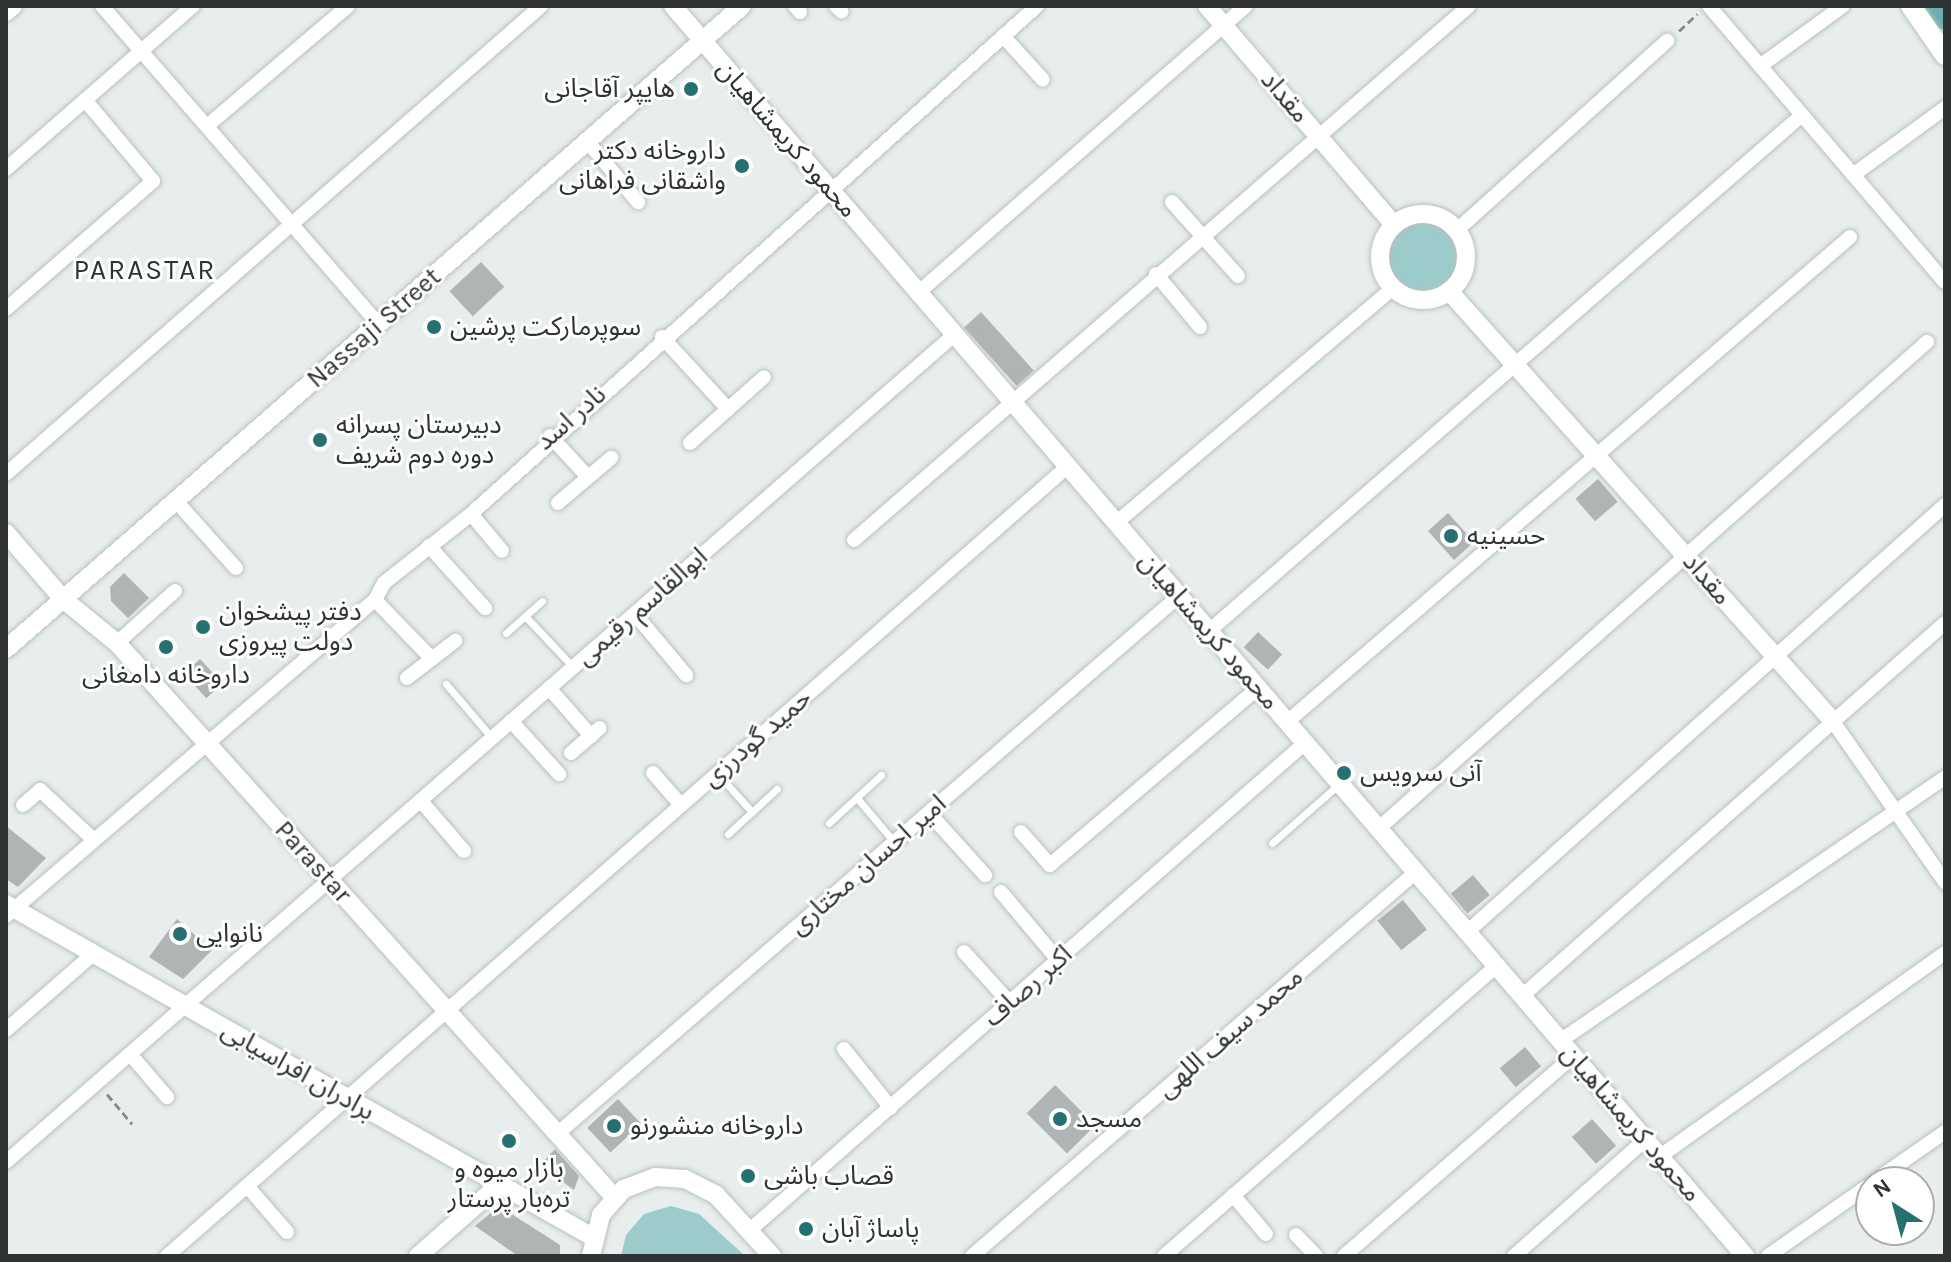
<!DOCTYPE html>
<html>
<head>
<meta charset="utf-8">
<style>
  body { margin:0 }
  #map { position:relative; width:1951px; height:1262px; overflow:hidden; background:#e7eeed; font-family:Karla,"Noto Sans Arabic",sans-serif }
  div>[style] { position:absolute }
  [style*='--x'] { left:calc(var(--x)*1px); top:calc(var(--y)*1px); width:calc(var(--w)*1px); rotate:calc(var(--a)*1deg) }
  .green>* { inset:0; background:#9bcccb }
  .round { border-radius:50% }
  .river>* { height:30px; margin:-15px; padding:0 15px; transform-origin:15px; border-radius:15px; background:#6cafad }
  .building>* { inset:0; background:#aeb5b4; transform-origin:0 0 }
  .path>* { height:3px; margin-top:-1.5px; transform-origin:0; background:repeating-linear-gradient(90deg,#868b8b 0 8px,transparent 0 12px) }
  .roads { filter:drop-shadow(0 0 2px #b9c0bf) drop-shadow(0 0 2px #b9c0bf) }
  .service>* { height:7px; margin:-3.5px; padding:0 3.5px; transform-origin:3.5px; border-radius:3.5px; background:#fff }
  .minor>* { height:14px; margin:-7px; padding:0 7px; transform-origin:7px; border-radius:7px; background:#fff }
  .tertiary>* { height:18px; margin:-9px; padding:0 9px; transform-origin:9px; border-radius:9px; background:#fff }
  .tertiary>.ring { margin:-9px; padding:0; box-sizing:content-box; background:none; border:18px solid #fff; border-radius:50% }
  .secondary>* { height:20px; margin:-10px; padding:0 10px; transform-origin:10px; border-radius:10px; background:#fff }
  .dots>* { width:22px; height:22px; translate:-50% -50%; box-sizing:border-box; border:4px solid #fff; border-radius:50% }
  span { translate:-50% -50%; white-space:nowrap; text-align:center; line-height:1.15; -webkit-text-stroke:6px #fff; paint-order:stroke }
  .poi-label { font-size:26px; color:#303333 }
  .right { translate:-100% -50%; text-align:right }
  .left { translate:0 -50%; text-align:left }
  .street-label { font-size:26px; color:#303333 }
  .neighbourhood-label { font-size:28px; color:#303333; letter-spacing:2px }
  .frame { position:absolute; inset:0; border:8px solid #303333; pointer-events:none }
  .north { position:absolute; left:1855px; top:1166px; width:80px; height:80px; box-sizing:border-box; background:#fff; border:2px solid #acadad; border-radius:50%; rotate:324deg; font-size:22px; font-weight:700; line-height:32px; text-align:center; color:#303333 }
  .north::after { content:''; display:block; margin:auto; width:28px; height:36px; background:#267170; clip-path:polygon(50% 0,100% 100%,50% 72%,0 100%) }
</style>
</head>
<body>
<div id="map">
  <div class="green">
    <i class="round" style="left:1387px;top:221px;width:72px;height:72px"></i>
    <i style="clip-path:polygon(671px 1206px,699px 1214px,745px 1256px,621px 1256px,626px 1235px,644px 1214px)"></i>
  </div>
  <div class="river">
    <i style="--x:1938;--y:6;--w:11;--a:52"></i>
  </div>
  <div class="building">
    <i style="left:481px;top:262px;width:34px;height:43px;rotate:47deg"></i>
    <i style="left:981px;top:312px;width:79px;height:23px;rotate:48deg"></i>
    <i style="left:1598px;top:479px;width:30px;height:30px;rotate:49deg"></i>
    <i style="left:1448px;top:513px;width:39px;height:27px;rotate:48deg"></i>
    <i style="clip-path:polygon(124px 573px,149px 598px,128px 618px,111px 601px,110px 587px)"></i>
    <i style="left:1258px;top:632px;width:33px;height:21px;rotate:43deg"></i>
    <i style="left:200px;top:659px;width:33px;height:22px;rotate:47deg"></i>
    <i style="clip-path:polygon(6px 826px,46px 858px,18px 887px,6px 879px)"></i>
    <i style="left:1473px;top:875px;width:26px;height:29px;rotate:50deg"></i>
    <i style="left:1403px;top:900px;width:38px;height:33px;rotate:51deg"></i>
    <i style="clip-path:polygon(177px 919px,212px 950px,183px 979px,149px 957px)"></i>
    <i style="left:1525px;top:1047px;width:25px;height:33px;rotate:50deg"></i>
    <i style="left:1055px;top:1085px;width:57px;height:40px;rotate:45deg"></i>
    <i style="left:618px;top:1099px;width:34px;height:42px;rotate:47deg"></i>
    <i style="left:1592px;top:1119px;width:36px;height:27px;rotate:48deg"></i>
    <i style="clip-path:polygon(555px 1149px,579px 1176px,574px 1190px,540px 1165px)"></i>
    <i style="clip-path:polygon(499px 1206px,560px 1245px,560px 1256px,518px 1256px,475px 1226px)"></i>
  </div>
  <div class="path">
    <i style="--x:1679;--y:31;--w:25;--a:-43"></i>
    <i style="--x:107;--y:1094;--w:39;--a:50"></i>
  </div>
  <div class="roads">
    <div class="service">
      <i style="--x:525;--y:616;--w:70;--a:46.7"></i>
      <i style="--x:506;--y:633;--w:48;--a:-41.6"></i>
      <i style="--x:446;--y:684;--w:71;--a:49.6"></i>
      <i style="--x:717;--y:773;--w:52;--a:48.1"></i>
      <i style="--x:752;--y:812;--w:34;--a:-43"></i>
      <i style="--x:857;--y:798;--w:57;--a:49.9"></i>
      <i style="--x:829;--y:823;--w:71;--a:-42.7"></i>
      <i style="--x:728;--y:834;--w:33;--a:-43"></i>
      <i style="--x:1272;--y:843;--w:88;--a:-41.3"></i>
    </div>
    <div class="minor">
      <i style="--x:102;--y:6;--w:421;--a:49"></i>
      <i style="--x:795;--y:6;--w:8;--a:50"></i>
      <i style="--x:836;--y:6;--w:8;--a:45"></i>
      <i style="--x:1709;--y:6;--w:363;--a:49.5"></i>
      <i style="--x:1003;--y:36;--w:59;--a:47.7"></i>
      <i style="--x:1760;--y:66;--w:102;--a:-35.9"></i>
      <i style="--x:207;--y:126;--w:185;--a:-40.4"></i>
      <i style="--x:587;--y:141;--w:80;--a:50.1"></i>
      <i style="--x:6;--y:169;--w:248;--a:-41.1"></i>
      <i style="--x:1853;--y:175;--w:114;--a:-36.1"></i>
      <i style="--x:1172;--y:202;--w:99;--a:48.3"></i>
      <i style="--x:1457;--y:230;--w:283;--a:-42"></i>
      <i style="--x:1156;--y:274;--w:69;--a:50.3"></i>
      <i style="--x:919;--y:292;--w:434;--a:-41.2"></i>
      <i style="--x:6;--y:309;--w:195;--a:-41"></i>
      <i style="--x:153;--y:181;--w:106;--a:-130"></i>
      <i style="--x:662;--y:337;--w:98;--a:47.5"></i>
      <i style="--x:550;--y:436;--w:56;--a:47.2"></i>
      <i style="--x:690;--y:443;--w:99;--a:-41.7"></i>
      <i style="--x:6;--y:474;--w:711;--a:-41.18"></i>
      <i style="--x:176;--y:501;--w:90;--a:48.2"></i>
      <i style="--x:558;--y:503;--w:70;--a:-40.3"></i>
      <i style="--x:471;--y:514;--w:48;--a:50"></i>
      <i style="--x:1116;--y:523;--w:363;--a:-40.3"></i>
      <i style="--x:854;--y:540;--w:814;--a:-40.97"></i>
      <i style="--x:429;--y:546;--w:84;--a:47.9"></i>
      <i style="--x:375;--y:600;--w:82;--a:46"></i>
      <i style="--x:635;--y:614;--w:80;--a:50.1"></i>
      <i style="--x:1209;--y:631;--w:786;--a:-41.03"></i>
      <i style="--x:117;--y:643;--w:78;--a:-41.9"></i>
      <i style="--x:407;--y:678;--w:61;--a:-37.6"></i>
      <i style="--x:549;--y:688;--w:64;--a:48.8"></i>
      <i style="--x:1832;--y:720;--w:198;--a:55.1"></i>
      <i style="--x:511;--y:721;--w:72;--a:47.8"></i>
      <i style="--x:1287;--y:722;--w:743;--a:-40.74"></i>
      <i style="--x:571;--y:753;--w:38;--a:-41"></i>
      <i style="--x:653;--y:773;--w:43;--a:48.8"></i>
      <i style="--x:421;--y:801;--w:66;--a:49.3"></i>
      <i style="--x:23;--y:805;--w:23;--a:-41"></i>
      <i style="--x:40;--y:790;--w:72;--a:42.8"></i>
      <i style="--x:929;--y:813;--w:84;--a:47.9"></i>
      <i style="--x:1378;--y:829;--w:734;--a:-41.58"></i>
      <i style="--x:1021;--y:832;--w:44;--a:48.7"></i>
      <i style="--x:1050;--y:865;--w:273;--a:-40.4"></i>
      <i style="--x:1001;--y:892;--w:89;--a:50"></i>
      <i style="--x:6;--y:916;--w:486;--a:-40.6"></i>
      <i style="--x:375;--y:600;--w:19;--a:-62"></i>
      <i style="--x:384;--y:583;--w:111;--a:-38.4"></i>
      <i style="--x:471;--y:514;--w:761;--a:-41.91"></i>
      <i style="--x:1467;--y:932;--w:641;--a:-41.77"></i>
      <i style="--x:964;--y:952;--w:69;--a:48"></i>
      <i style="--x:1522;--y:996;--w:564;--a:-41.41"></i>
      <i style="--x:6;--y:1030;--w:116;--a:-41.1"></i>
      <i style="--x:1560;--y:1041;--w:467;--a:-34.4"></i>
      <i style="--x:844;--y:1049;--w:75;--a:51.5"></i>
      <i style="--x:130;--y:1054;--w:57;--a:49.3"></i>
      <i style="--x:557;--y:1134;--w:822;--a:-40.86"></i>
      <i style="--x:1659;--y:1157;--w:351;--a:-35.5"></i>
      <i style="--x:6;--y:1162;--w:1259;--a:-41.1"></i>
      <i style="--x:1873;--y:1182;--w:88;--a:-34.8"></i>
      <i style="--x:247;--y:1186;--w:61;--a:49"></i>
      <i style="--x:1233;--y:1195;--w:51;--a:49.8"></i>
      <i style="--x:751;--y:1229;--w:737;--a:-41.26"></i>
      <i style="--x:1296;--y:1235;--w:29;--a:46"></i>
      <i style="--x:167;--y:1256;--w:1198;--a:-41.24"></i>
      <i style="--x:972;--y:1256;--w:587;--a:-40.86"></i>
      <i style="--x:1164;--y:1256;--w:441;--a:-41.1"></i>
      <i style="--x:1344;--y:1256;--w:304;--a:-41.1"></i>
      <i style="--x:1514;--y:1256;--w:175;--a:-41.5"></i>
      <i style="--x:1768;--y:1256;--w:126;--a:-35"></i>
    </div>
    <div class="tertiary">
      <i style="--x:673;--y:6;--w:1647;--a:49.38"></i>
      <i style="--x:1207;--y:6;--w:288;--a:49.5"></i>
      <i style="--x:6;--y:12;--w:9;--a:-41"></i>
      <i class="ring" style="left:1380px;top:214px;width:68px;height:68px"></i>
      <i style="--x:1449;--y:291;--w:575;--a:48.24"></i>
      <i style="--x:6;--y:533;--w:87;--a:49.2"></i>
      <i style="--x:63;--y:599;--w:70;--a:39.2"></i>
      <i style="--x:117;--y:643;--w:746;--a:48.1"></i>
      <i style="--x:6;--y:649;--w:977;--a:-41.14"></i>
      <i style="--x:6;--y:904;--w:673;--a:29.58"></i>
      <i style="--x:418;--y:1256;--w:108;--a:-41.2"></i>
      <i style="--x:591;--y:1256;--w:42;--a:-76.3"></i>
      <i style="--x:601;--y:1215;--w:35;--a:-49"></i>
      <i style="--x:624;--y:1189;--w:33;--a:-21"></i>
      <i style="--x:655;--y:1177;--w:30;--a:4"></i>
      <i style="--x:685;--y:1179;--w:35;--a:27"></i>
      <i style="--x:716;--y:1195;--w:83;--a:47.4"></i>
    </div>
    <div class="secondary">
      <i style="--x:1911;--y:6;--w:60;--a:55.2"></i>
    </div>
  </div>
  <div class="dots">
    <i style="left:691px;top:89px;background:#267170"></i>
    <i style="left:742px;top:166px;background:#267170"></i>
    <i style="left:434px;top:327px;background:#267170"></i>
    <i style="left:320px;top:440px;background:#267170"></i>
    <i style="left:1451px;top:536px;background:#267170"></i>
    <i style="left:203px;top:627px;background:#267170"></i>
    <i style="left:166px;top:647px;background:#267170"></i>
    <i style="left:1344px;top:773px;background:#267170"></i>
    <i style="left:180px;top:934px;background:#267170"></i>
    <i style="left:1060px;top:1119px;background:#267170"></i>
    <i style="left:614px;top:1126px;background:#267170"></i>
    <i style="left:509px;top:1141px;background:#267170"></i>
    <i style="left:748px;top:1176px;background:#267170"></i>
    <i style="left:806px;top:1229px;background:#267170"></i>
  </div>
  <div class="poi-label">
    <span class="right" style="left:675px;top:89px">هایپر آقاجانی</span>
    <span class="right" style="left:726px;top:166px">داروخانه دکتر<br>واشقانی فراهانی</span>
    <span class="left" style="left:450px;top:327px">سوپرمارکت پرشین</span>
    <span class="left" style="left:336px;top:440px">دبیرستان پسرانه<br>دوره دوم شریف</span>
    <span class="left" style="left:1467px;top:536px">حسینیه</span>
    <span class="left" style="left:219px;top:627px">دفتر پیشخوان<br>دولت پیروزی</span>
    <span style="left:166px;top:675px">داروخانه دامغانی</span>
    <span class="left" style="left:1360px;top:773px">آنی سرویس</span>
    <span class="left" style="left:196px;top:934px">نانوایی</span>
    <span class="left" style="left:1076px;top:1119px">مسجد</span>
    <span class="left" style="left:630px;top:1126px">داروخانه منشورنو</span>
    <span style="left:509px;top:1184px">بازار میوه و<br>تره‌بار پرستار</span>
    <span class="left" style="left:764px;top:1176px">قصاب باشی</span>
    <span class="left" style="left:822px;top:1229px">پاساژ آبان</span>
  </div>
  <div class="street-label">
    <span style="left:1285px;top:97px;rotate:49deg">مقداد</span>
    <span style="left:787px;top:139px;rotate:49deg">محمود کریمشاهیان</span>
    <span style="left:374px;top:328px;rotate:-41deg">Nassaji Street</span>
    <span style="left:571px;top:418px;rotate:-41deg">نادر اسد</span>
    <span style="left:1707px;top:579px;rotate:49deg">مقداد</span>
    <span style="left:642px;top:607px;rotate:-41deg">ابوالقاسم رقیمی</span>
    <span style="left:1209px;top:631px;rotate:49deg">محمود کریمشاهیان</span>
    <span style="left:757px;top:738px;rotate:-41deg">حمید گودرزی</span>
    <span style="left:313px;top:862px;rotate:48deg">Parastar</span>
    <span style="left:868px;top:865px;rotate:-41deg">امیر احسان مختاری</span>
    <span style="left:1028px;top:986px;rotate:-41deg">اکبر رصاف</span>
    <span style="left:1230px;top:1033px;rotate:-41deg">محمد سیف اللهی</span>
    <span style="left:298px;top:1071px;rotate:30deg">برادران افراسیابی</span>
    <span style="left:1631px;top:1123px;rotate:49deg">محمود کریمشاهیان</span>
  </div>
  <div class="neighbourhood-label">
    <span style="left:145px;top:270px">PARASTAR</span>
  </div>
  <div class="frame"></div>
  <div class="north">N</div>
</div>
</body>
</html>
